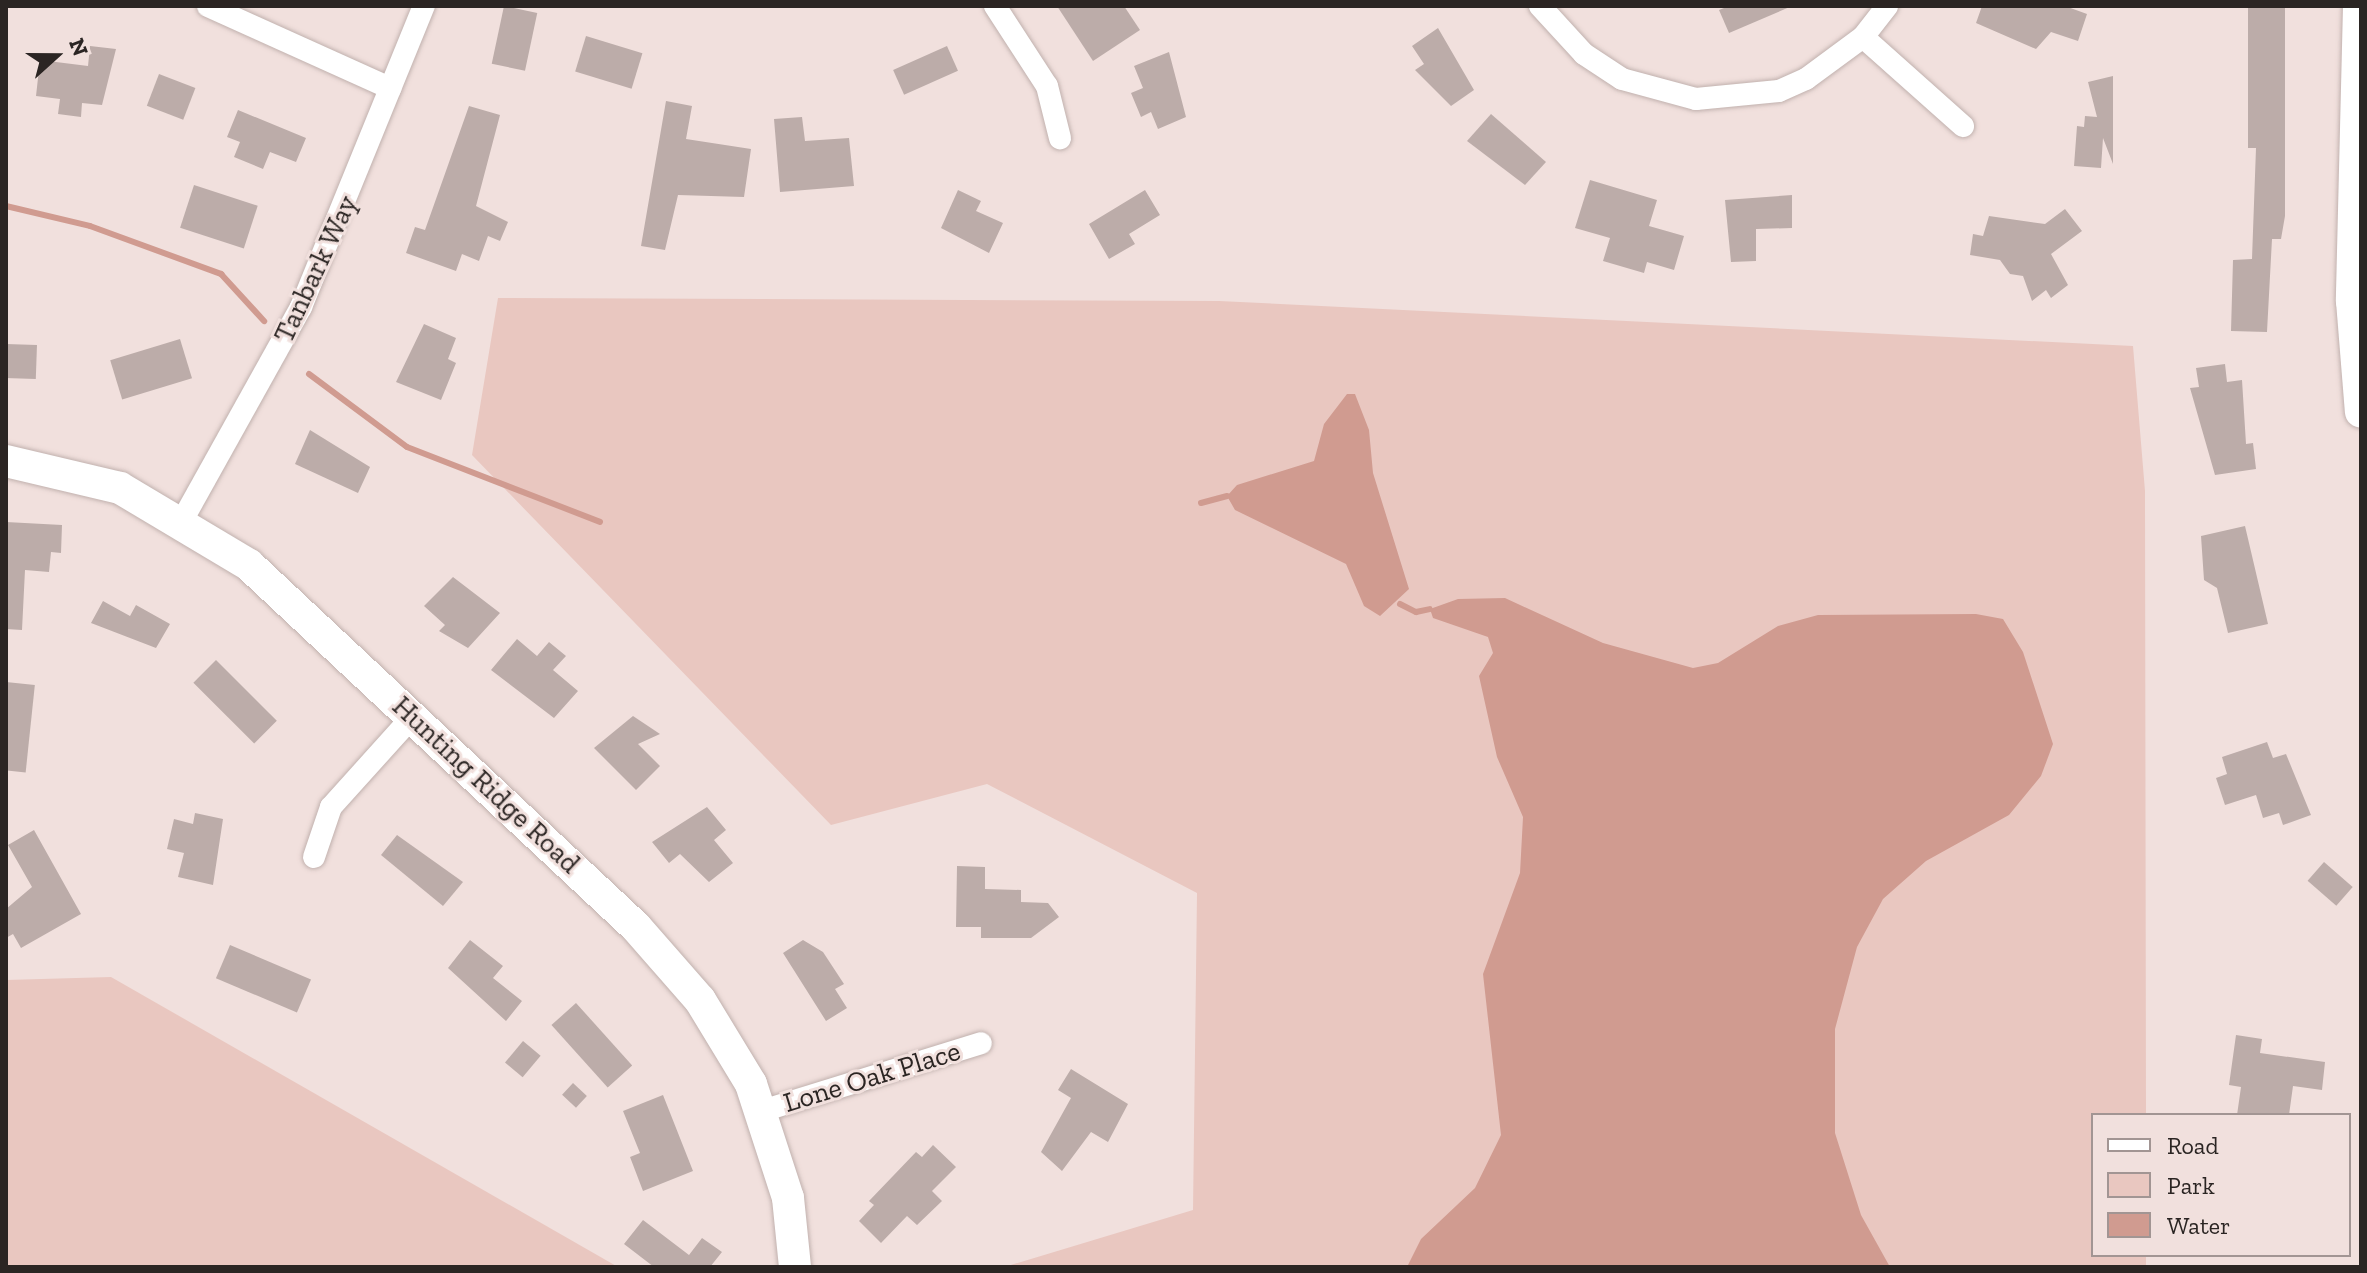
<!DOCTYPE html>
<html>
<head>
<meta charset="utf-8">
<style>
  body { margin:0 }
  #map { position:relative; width:2367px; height:1273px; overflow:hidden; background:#f1e0dd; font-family:"Zilla Slab",serif }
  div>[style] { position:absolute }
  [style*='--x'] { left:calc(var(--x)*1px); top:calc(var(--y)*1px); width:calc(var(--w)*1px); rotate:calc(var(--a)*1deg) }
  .green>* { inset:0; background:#e9c7c0 }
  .water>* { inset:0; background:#d09b90 }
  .stream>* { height:6px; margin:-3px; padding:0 3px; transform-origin:3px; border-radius:3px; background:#d09b90 }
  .building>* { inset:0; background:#bcaca9; transform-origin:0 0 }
  .roads { filter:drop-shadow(0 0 2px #c1b1ae) drop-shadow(0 0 2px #c1b1ae) }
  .street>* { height:22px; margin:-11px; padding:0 11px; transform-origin:11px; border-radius:11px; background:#fff }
  .secondary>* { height:32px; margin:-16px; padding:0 16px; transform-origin:16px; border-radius:16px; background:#fff }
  span { translate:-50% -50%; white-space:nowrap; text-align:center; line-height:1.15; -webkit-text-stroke:6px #f1e0dd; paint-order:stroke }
  .street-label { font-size:28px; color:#2b2523 }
  .frame { position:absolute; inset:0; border:8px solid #2b2523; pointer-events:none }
  .legend { position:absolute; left:2091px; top:1113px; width:260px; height:144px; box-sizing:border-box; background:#f1e0dd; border:2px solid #a29593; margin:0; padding:10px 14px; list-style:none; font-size:24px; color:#2b2523 }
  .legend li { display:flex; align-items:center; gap:16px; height:40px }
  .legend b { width:40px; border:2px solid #a29593 }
  .north { position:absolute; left:16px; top:16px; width:80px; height:80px; -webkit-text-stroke:6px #f1e0dd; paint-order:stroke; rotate:69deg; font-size:22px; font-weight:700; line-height:32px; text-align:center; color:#2b2523 }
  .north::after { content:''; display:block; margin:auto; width:28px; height:36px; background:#2b2523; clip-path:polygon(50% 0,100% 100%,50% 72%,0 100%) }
</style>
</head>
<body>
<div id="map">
  <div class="green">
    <i style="clip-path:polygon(498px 298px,1219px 301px,2133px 346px,2145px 491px,2146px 1115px,2093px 1115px,2093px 1255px,2146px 1255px,2146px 1267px,1004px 1267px,1193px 1210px,1197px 893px,987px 784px,831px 825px,472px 455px)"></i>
    <i style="clip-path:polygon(111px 977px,618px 1267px,6px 1267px,6px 980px)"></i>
  </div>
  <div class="water">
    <i style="clip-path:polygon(1347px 394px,1355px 394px,1369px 430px,1373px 473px,1409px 589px,1380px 616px,1364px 606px,1346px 564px,1235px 510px,1227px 496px,1237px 485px,1314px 461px,1324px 424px)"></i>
    <i style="clip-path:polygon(1505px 598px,1603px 643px,1693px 668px,1718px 663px,1778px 626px,1818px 615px,1976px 614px,2003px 619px,2023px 652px,2053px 744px,2041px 776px,2009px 815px,1926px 861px,1883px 899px,1857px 947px,1835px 1029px,1835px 1133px,1861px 1215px,1890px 1267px,1407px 1267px,1421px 1239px,1475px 1188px,1501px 1135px,1483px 974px,1520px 873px,1523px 817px,1497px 757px,1479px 676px,1493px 653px,1488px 637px,1433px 618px,1430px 609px,1458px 599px)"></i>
  </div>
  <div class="stream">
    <i style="--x:6;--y:206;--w:86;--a:13.4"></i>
    <i style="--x:90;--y:226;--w:140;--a:20.1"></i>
    <i style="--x:221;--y:274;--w:64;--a:47.5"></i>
    <i style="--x:309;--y:374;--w:122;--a:36.7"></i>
    <i style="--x:407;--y:447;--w:207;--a:21.2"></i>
    <i style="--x:1201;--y:503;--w:27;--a:-15"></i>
    <i style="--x:1400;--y:604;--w:18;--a:27"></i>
    <i style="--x:1416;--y:612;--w:14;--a:-12"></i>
  </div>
  <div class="building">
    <i style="left:504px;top:6px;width:34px;height:59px;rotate:12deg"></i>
    <i style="clip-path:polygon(1057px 6px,1124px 6px,1140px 30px,1093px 61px)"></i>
    <i style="clip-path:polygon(1729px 6px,1792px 6px,1729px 33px,1719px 10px)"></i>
    <i style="clip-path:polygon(1982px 6px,2065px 6px,2087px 14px,2078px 41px,2051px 32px,2036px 49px,1976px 23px)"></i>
    <i style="clip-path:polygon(2248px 6px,2285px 6px,2285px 216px,2281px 239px,2272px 239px,2267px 332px,2231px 331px,2233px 260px,2252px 259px,2256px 148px,2248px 148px)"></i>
    <i style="clip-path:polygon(1438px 28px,1474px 90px,1451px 106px,1415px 70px,1424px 64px,1412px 46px)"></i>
    <i style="left:586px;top:36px;width:59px;height:37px;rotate:17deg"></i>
    <i style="clip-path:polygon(90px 46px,116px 49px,102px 105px,82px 103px,81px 117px,58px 114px,60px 99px,36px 96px,40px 60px,88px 66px)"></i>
    <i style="left:947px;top:46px;width:27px;height:59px;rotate:66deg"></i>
    <i style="clip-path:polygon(1169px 52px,1186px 117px,1158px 129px,1151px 112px,1141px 117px,1131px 93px,1143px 88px,1134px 66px)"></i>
    <i style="left:159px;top:74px;width:39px;height:34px;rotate:21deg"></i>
    <i style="clip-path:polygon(2113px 76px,2113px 164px,2103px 138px,2101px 168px,2074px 166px,2077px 126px,2084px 127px,2085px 116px,2097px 117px,2088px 82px)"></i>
    <i style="clip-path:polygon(666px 101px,692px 106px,686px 139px,751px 149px,744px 197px,678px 195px,665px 250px,641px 246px)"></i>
    <i style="clip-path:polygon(469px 106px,500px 115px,476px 206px,508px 222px,500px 241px,488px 236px,479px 261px,462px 254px,456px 271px,406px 253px,415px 227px,425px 230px)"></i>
    <i style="clip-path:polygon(238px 110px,306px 138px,296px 162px,270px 152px,263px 169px,234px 157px,240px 142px,227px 137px)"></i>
    <i style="clip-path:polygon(1491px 114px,1546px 162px,1525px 185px,1467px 141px)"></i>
    <i style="clip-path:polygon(802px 117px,805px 141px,849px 138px,854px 186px,780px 192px,774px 119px)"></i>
    <i style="clip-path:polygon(1590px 180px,1657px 200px,1649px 226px,1684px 236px,1674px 270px,1647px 262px,1644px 273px,1603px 261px,1610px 238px,1575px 228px)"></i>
    <i style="left:194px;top:185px;width:67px;height:45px;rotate:18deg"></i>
    <i style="clip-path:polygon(958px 190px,981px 201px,976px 211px,1003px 223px,989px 253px,941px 228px)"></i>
    <i style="clip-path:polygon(1145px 190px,1160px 215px,1129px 234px,1135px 244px,1109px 259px,1089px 224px)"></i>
    <i style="clip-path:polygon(1792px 195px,1792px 228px,1756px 229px,1756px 261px,1731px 262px,1725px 200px)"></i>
    <i style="clip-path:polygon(2065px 209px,2082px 231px,2051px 254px,2068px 285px,2051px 298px,2046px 290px,2032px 301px,2023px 276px,2010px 274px,2000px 260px,1970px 255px,1973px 234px,1983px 236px,1989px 216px,2045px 224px)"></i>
    <i style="clip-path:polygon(424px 324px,456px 338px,448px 359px,456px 363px,441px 400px,396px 382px)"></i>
    <i style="left:180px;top:339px;width:41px;height:73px;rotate:73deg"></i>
    <i style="left:6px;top:344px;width:31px;height:34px;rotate:2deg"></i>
    <i style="clip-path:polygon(2225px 364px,2227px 382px,2242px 380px,2246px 444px,2253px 443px,2256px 469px,2215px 475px,2190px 388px,2199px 387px,2196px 368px)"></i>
    <i style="clip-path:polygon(310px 430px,370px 467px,358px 493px,295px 464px)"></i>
    <i style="clip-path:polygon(6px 522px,62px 525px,61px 553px,51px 552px,49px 572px,25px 570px,22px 630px,6px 629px)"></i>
    <i style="clip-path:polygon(2245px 526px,2268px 624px,2228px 633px,2217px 588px,2204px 580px,2201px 536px)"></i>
    <i style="clip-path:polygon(453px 577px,500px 613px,468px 648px,439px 631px,445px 625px,424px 606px)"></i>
    <i style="clip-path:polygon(103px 601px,130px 616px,136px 605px,170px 624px,156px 648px,91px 623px)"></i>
    <i style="clip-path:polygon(517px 639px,537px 656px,549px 642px,566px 656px,553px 670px,578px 691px,554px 718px,491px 670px)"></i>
    <i style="left:216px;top:660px;width:86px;height:32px;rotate:45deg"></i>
    <i style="left:6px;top:682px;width:29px;height:88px;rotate:6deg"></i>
    <i style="clip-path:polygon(633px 716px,660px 734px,638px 744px,660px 766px,636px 790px,594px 748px)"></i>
    <i style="clip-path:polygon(2267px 742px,2273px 758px,2286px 754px,2311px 815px,2283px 825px,2279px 813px,2263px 818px,2256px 795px,2225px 805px,2216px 778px,2227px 774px,2222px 757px)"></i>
    <i style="clip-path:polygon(707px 807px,726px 830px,714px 840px,733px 863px,709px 882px,680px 854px,669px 863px,652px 842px)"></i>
    <i style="clip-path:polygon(195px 813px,223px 819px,213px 885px,178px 877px,184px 853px,167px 849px,174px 819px,193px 824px)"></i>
    <i style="clip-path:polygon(34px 830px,81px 914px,21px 948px,13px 934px,6px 938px,6px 909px,32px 887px,8px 845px)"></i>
    <i style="clip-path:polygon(397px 835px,463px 882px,443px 906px,381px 855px)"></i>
    <i style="left:2324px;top:862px;width:38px;height:25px;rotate:41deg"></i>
    <i style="clip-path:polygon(957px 866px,985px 867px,985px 889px,1021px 890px,1021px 902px,1048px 903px,1059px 917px,1031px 938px,981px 938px,981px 927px,956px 927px)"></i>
    <i style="clip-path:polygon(470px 940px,503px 966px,493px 978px,522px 1001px,506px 1021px,448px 968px)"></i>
    <i style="clip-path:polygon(803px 940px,823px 952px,844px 984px,835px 989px,847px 1008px,826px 1021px,783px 953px)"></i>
    <i style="left:230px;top:945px;width:88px;height:36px;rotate:23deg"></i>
    <i style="left:576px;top:1003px;width:84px;height:33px;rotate:48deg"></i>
    <i style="clip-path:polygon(2236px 1035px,2262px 1039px,2260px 1053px,2325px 1062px,2322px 1090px,2293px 1086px,2289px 1115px,2237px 1115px,2241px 1087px,2229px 1085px)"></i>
    <i style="left:523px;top:1041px;width:23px;height:28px;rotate:40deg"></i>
    <i style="clip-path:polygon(1071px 1069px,1128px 1104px,1108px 1142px,1091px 1132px,1062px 1171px,1041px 1152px,1071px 1098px,1058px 1090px)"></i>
    <i style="left:573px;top:1083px;width:19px;height:16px;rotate:43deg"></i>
    <i style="clip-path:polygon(663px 1095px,693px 1171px,643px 1191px,630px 1157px,640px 1153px,623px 1111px)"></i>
    <i style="clip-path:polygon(933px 1145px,956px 1167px,932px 1191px,942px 1201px,917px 1225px,907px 1216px,881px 1243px,859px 1221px,874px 1205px,869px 1201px,916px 1152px,922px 1157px)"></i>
    <i style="clip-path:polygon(643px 1220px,689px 1255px,702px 1238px,722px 1252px,710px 1267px,654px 1267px,624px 1244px)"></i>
  </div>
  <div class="roads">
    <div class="street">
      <i style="--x:208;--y:6;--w:200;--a:24.3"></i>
      <i style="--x:995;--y:6;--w:95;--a:57"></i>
      <i style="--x:1047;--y:86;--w:54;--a:76"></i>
      <i style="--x:1540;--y:6;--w:65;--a:47.5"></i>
      <i style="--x:1584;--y:54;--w:45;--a:33.3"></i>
      <i style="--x:1622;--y:79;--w:77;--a:15.1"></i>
      <i style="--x:1696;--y:99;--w:83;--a:-5.5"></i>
      <i style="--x:1779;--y:91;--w:30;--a:-24"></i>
      <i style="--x:1806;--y:79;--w:71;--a:-36.4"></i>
      <i style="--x:1863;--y:37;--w:39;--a:-52"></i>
      <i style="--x:1863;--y:37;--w:134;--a:41.7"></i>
      <i style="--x:183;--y:519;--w:243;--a:-60.9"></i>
      <i style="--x:301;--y:307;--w:325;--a:-67.8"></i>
      <i style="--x:314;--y:857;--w:53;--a:-71.2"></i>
      <i style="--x:331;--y:807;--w:122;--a:-48"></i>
      <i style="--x:762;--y:1111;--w:229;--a:-17.2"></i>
    </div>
    <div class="secondary">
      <i style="--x:2359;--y:6;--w:295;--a:91.4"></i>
      <i style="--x:2352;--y:301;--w:111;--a:85.4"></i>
      <i style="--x:6;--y:461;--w:117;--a:13.3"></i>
      <i style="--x:120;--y:488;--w:150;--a:30.8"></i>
      <i style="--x:249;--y:565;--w:530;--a:43.09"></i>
      <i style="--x:636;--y:927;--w:97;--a:48.8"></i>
      <i style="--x:700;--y:1000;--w:98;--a:58.7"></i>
      <i style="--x:751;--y:1084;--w:120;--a:72"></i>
      <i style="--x:788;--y:1198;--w:69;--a:84.2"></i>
    </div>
  </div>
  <div class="street-label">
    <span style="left:316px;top:269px;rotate:-65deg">Tanbark Way</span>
    <span style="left:486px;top:785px;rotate:43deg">Hunting Ridge Road</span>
    <span style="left:872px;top:1077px;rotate:-17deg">Lone Oak Place</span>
  </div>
  <div class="frame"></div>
  <ul class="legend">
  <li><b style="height:10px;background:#fff"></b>Road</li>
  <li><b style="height:22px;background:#e9c7c0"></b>Park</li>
  <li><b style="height:22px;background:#d09b90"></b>Water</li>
  </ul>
  <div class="north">N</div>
</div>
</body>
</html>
